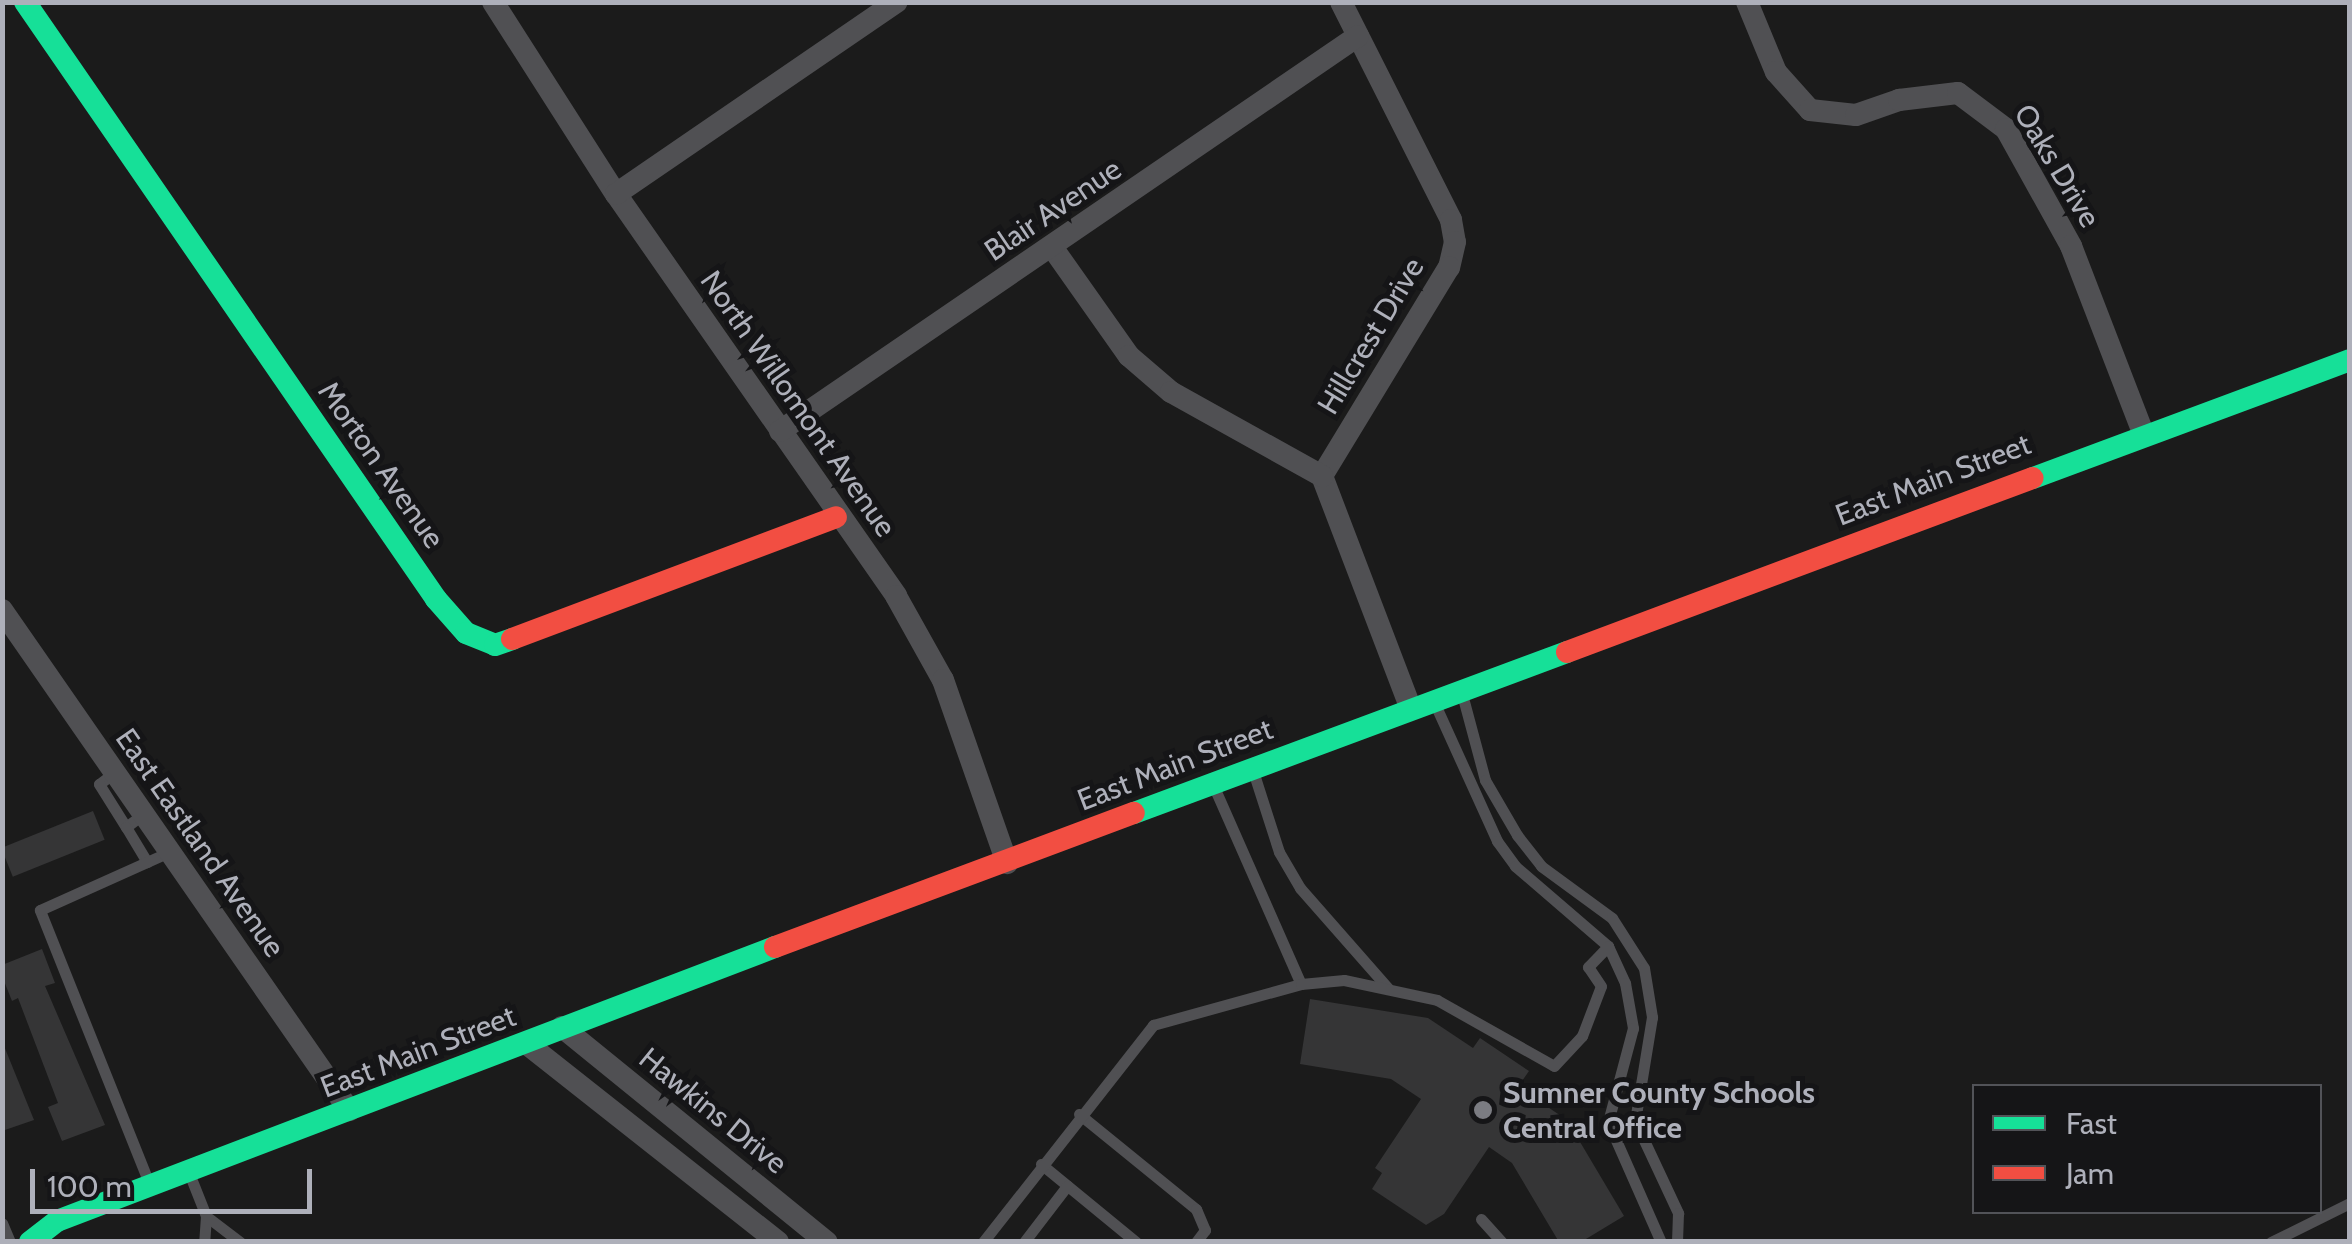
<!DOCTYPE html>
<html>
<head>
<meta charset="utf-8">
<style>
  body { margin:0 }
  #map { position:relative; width:2352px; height:1244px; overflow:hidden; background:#1b1b1b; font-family:Cabin,sans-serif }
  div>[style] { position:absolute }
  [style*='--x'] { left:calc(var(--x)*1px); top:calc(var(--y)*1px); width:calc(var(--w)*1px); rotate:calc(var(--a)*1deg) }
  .building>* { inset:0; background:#353536; transform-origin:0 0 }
  .lane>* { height:11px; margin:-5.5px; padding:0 5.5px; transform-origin:5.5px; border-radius:5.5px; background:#505053 }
  .street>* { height:22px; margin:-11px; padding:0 11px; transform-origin:11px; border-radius:11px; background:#505053 }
  .fast>* { height:22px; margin:-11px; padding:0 11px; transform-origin:11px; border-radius:11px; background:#16e098 }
  .jam>* { height:22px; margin:-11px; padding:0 11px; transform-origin:11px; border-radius:11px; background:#f24e42 }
  .dots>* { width:28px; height:28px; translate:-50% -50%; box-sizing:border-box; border:5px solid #151517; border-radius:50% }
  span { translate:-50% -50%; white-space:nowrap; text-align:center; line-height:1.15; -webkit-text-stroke:10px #151517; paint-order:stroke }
  .street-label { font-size:30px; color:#aeb0ba }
  .poi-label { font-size:30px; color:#aeb0ba; font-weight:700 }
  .left { translate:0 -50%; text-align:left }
  .frame { position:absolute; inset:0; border:5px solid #aeb0ba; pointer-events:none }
  .legend { position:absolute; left:1972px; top:1084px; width:350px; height:130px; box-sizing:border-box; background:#151517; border:2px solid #525358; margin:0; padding:12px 18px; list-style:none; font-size:30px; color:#aeb0ba }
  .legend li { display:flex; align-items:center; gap:20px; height:50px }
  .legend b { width:50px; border:2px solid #525358 }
  .scale { position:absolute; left:30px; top:1169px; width:282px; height:45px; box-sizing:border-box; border:5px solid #aeb0ba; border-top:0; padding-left:12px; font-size:30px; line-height:35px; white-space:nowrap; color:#aeb0ba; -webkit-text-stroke:8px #151517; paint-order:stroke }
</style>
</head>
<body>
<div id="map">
  <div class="building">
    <i style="left:93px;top:811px;width:31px;height:99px;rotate:68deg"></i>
    <i style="clip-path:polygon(42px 949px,55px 983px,45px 986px,105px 1125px,62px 1141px,48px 1107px,58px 1103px,18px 998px,12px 1001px,2px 976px,2px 965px)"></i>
    <i style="clip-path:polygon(1310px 999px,1428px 1018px,1473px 1048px,1480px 1038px,1529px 1071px,1518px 1087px,1567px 1120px,1624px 1216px,1581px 1242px,1559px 1242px,1512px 1163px,1489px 1147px,1444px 1214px,1426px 1225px,1372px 1189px,1382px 1173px,1375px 1168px,1421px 1099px,1391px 1079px,1300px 1064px)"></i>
    <i style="clip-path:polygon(2px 1041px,34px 1120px,2px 1131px)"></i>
  </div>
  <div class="lane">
    <i style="--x:1462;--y:694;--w:89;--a:75"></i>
    <i style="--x:1485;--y:780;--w:64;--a:59.8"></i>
    <i style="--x:1517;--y:835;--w:39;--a:52"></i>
    <i style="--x:1541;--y:866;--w:88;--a:36.2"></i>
    <i style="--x:1612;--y:918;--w:59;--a:57.4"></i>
    <i style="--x:1644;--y:968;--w:50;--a:80.7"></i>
    <i style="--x:1652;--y:1017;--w:105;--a:99.3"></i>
    <i style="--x:1635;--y:1121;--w:102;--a:64.9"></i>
    <i style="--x:1678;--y:1213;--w:29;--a:92"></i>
    <i style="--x:1434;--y:702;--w:153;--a:65.6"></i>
    <i style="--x:1497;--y:841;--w:31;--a:54"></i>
    <i style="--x:1515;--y:866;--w:123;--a:40.7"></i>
    <i style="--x:1608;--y:946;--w:41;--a:65.3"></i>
    <i style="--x:1625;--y:983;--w:46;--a:79.9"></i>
    <i style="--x:1633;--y:1028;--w:97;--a:104.9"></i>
    <i style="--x:1608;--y:1122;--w:131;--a:66.2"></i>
    <i style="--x:1253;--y:771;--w:85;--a:72.2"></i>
    <i style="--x:1279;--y:852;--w:42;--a:59.7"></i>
    <i style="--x:1300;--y:888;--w:133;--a:48.7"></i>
    <i style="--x:115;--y:772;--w:20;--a:143"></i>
    <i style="--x:99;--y:784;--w:51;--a:57.9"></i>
    <i style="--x:126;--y:827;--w:21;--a:-37"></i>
    <i style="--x:1214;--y:787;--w:215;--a:66.2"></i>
    <i style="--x:126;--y:827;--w:41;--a:59"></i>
    <i style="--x:1079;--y:1114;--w:151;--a:39.1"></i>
    <i style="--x:1196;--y:1209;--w:23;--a:67"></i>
    <i style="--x:1205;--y:1230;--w:15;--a:127"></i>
    <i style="--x:1041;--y:1164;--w:123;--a:39.4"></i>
    <i style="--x:189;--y:1173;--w:46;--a:68.4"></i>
    <i style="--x:206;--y:1216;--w:26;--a:94"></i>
    <i style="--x:149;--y:1183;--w:294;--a:-111.8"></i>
    <i style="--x:40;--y:910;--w:141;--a:-24.2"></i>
    <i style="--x:206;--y:1216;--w:43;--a:37.4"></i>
    <i style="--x:1481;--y:1219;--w:31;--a:48"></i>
    <i style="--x:2;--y:1223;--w:21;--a:67"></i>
    <i style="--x:983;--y:1242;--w:276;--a:-51.9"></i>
    <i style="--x:1153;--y:1025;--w:154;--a:-15.5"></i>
    <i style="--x:1301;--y:984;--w:43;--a:-5.3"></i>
    <i style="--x:1344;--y:980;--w:95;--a:12.1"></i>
    <i style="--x:1437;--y:1000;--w:134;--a:29.4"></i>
    <i style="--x:1554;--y:1066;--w:41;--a:-47"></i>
    <i style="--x:1582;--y:1036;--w:53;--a:-69.2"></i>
    <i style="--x:1601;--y:986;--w:23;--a:-124"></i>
    <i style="--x:1588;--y:967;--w:29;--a:-46"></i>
    <i style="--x:1024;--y:1242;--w:71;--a:-52.5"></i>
    <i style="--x:2271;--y:1242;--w:88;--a:-26.3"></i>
  </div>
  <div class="street">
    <i style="--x:493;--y:2;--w:228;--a:57.4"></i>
    <i style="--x:616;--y:194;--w:490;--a:55.1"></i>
    <i style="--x:896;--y:596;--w:96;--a:60.8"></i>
    <i style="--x:943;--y:680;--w:194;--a:70.7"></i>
    <i style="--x:1341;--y:2;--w:244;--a:63.2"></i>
    <i style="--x:1451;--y:220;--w:22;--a:80"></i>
    <i style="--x:1455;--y:242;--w:26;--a:103"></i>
    <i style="--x:1449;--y:267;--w:245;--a:121.3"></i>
    <i style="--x:1322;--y:476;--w:246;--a:69.1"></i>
    <i style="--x:1747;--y:2;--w:76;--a:67.5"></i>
    <i style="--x:1776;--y:72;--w:51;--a:48.2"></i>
    <i style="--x:1810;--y:110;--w:46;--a:6.2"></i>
    <i style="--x:1856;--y:115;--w:46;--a:-19.2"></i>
    <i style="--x:1899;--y:100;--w:59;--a:-6.8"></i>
    <i style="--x:1958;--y:93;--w:60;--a:36.9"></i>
    <i style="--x:2006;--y:129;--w:134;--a:60.9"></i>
    <i style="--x:2071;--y:246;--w:200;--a:68.9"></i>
    <i style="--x:616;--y:194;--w:340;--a:-34.4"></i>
    <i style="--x:1052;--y:247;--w:133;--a:54.8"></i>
    <i style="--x:1129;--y:356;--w:55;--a:40.6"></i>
    <i style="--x:1171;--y:392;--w:173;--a:29.1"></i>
    <i style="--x:780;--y:431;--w:700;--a:-34.35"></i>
    <i style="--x:2;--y:610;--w:609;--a:55.24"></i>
    <i style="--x:562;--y:1027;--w:341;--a:39.1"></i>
    <i style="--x:526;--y:1043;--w:321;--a:38.3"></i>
  </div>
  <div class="fast">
    <i style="--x:25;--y:2;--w:725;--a:55.45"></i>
    <i style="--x:436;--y:599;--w:45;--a:48.6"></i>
    <i style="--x:466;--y:633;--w:31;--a:22"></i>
    <i style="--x:495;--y:645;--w:18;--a:-19"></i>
    <i style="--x:2033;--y:478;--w:338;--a:-20.4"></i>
    <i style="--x:1134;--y:813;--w:462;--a:-20.4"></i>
    <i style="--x:30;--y:1242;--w:34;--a:-38"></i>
    <i style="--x:57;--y:1221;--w:769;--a:-20.89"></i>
  </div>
  <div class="jam">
    <i style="--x:512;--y:639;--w:346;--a:-20.6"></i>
    <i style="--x:1567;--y:652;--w:497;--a:-20.5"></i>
    <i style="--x:775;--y:947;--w:383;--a:-20.5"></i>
  </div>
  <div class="dots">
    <i style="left:1483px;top:1110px;background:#7b7c82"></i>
  </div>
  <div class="street-label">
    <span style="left:2057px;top:166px;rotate:59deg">Oaks Drive</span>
    <span style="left:1053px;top:210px;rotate:-34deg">Blair Avenue</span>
    <span style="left:1371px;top:336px;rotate:-59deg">Hillcrest Drive</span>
    <span style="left:798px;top:404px;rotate:55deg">North Willomont Avenue</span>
    <span style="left:381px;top:465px;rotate:55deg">Morton Avenue</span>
    <span style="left:1933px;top:480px;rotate:-21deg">East Main Street</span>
    <span style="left:1175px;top:765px;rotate:-21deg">East Main Street</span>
    <span style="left:200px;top:843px;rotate:55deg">East Eastland Avenue</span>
    <span style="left:418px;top:1052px;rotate:-21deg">East Main Street</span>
    <span style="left:713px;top:1111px;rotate:39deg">Hawkins Drive</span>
  </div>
  <div class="poi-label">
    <span class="left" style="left:1503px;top:1110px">Sumner County Schools<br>Central Office</span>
  </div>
  <div class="frame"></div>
  <ul class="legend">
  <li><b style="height:12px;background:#16e098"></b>Fast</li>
  <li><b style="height:12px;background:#f24e42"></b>Jam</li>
  </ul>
  <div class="scale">100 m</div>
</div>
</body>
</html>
